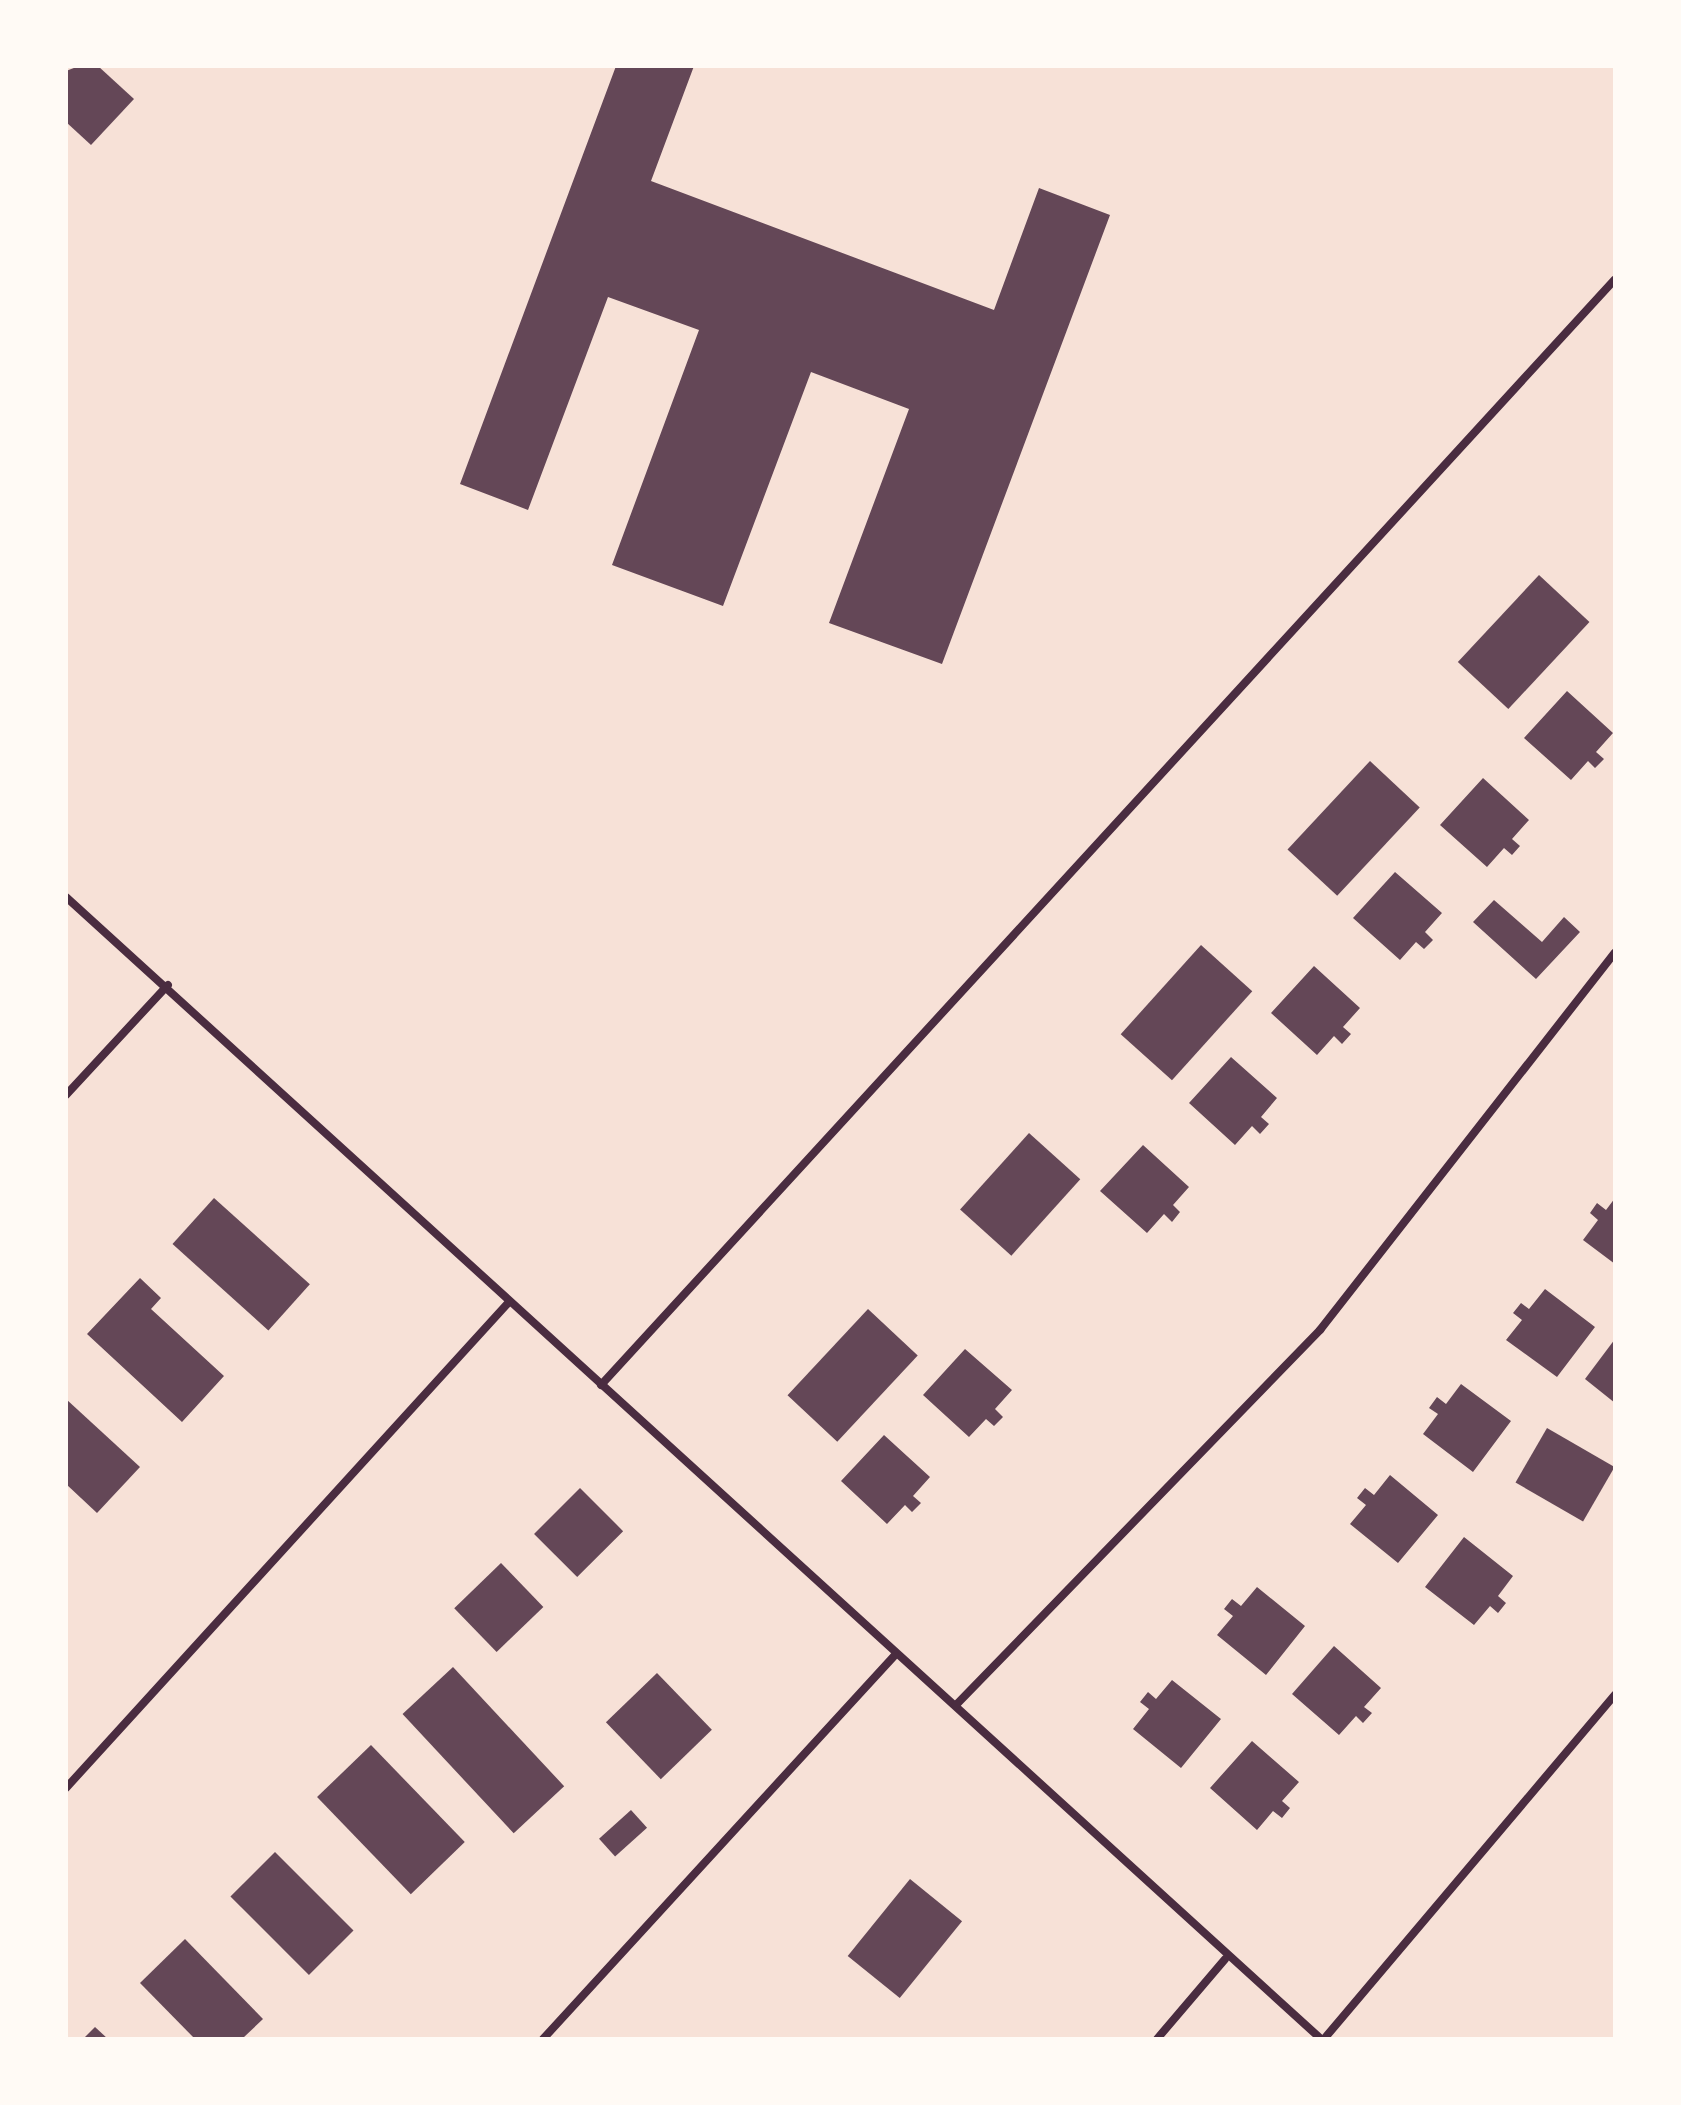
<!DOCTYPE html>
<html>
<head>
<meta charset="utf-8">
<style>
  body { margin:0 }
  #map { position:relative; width:1681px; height:2105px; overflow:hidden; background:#f7e1d7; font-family:"Libre Baskerville",serif }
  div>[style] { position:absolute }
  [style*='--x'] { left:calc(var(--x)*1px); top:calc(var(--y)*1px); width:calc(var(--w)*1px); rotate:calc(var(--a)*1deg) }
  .building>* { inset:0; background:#644757; transform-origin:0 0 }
  .minor>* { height:8px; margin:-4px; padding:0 4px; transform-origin:4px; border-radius:4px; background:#4a2c40 }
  span { translate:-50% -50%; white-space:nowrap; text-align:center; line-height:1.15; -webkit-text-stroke:6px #fffaf5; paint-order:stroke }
  .frame { position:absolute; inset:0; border:68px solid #fffaf5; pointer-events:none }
</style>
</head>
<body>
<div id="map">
  <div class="building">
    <i style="clip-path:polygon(79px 66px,98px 66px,134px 99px,91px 145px,66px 122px,66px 71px)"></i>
    <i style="clip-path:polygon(616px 66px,694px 66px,651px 181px,994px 310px,1039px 188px,1110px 215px,942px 664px,829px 623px,909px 409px,811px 372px,723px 606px,612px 565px,699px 330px,608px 297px,528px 510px,460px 484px)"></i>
    <i style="left:1539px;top:575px;width:69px;height:119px;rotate:43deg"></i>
    <i style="clip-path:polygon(1567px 691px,1613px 733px,1596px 752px,1604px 759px,1595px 768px,1588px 761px,1571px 780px,1524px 738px)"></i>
    <i style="left:1370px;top:761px;width:68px;height:121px;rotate:43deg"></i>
    <i style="clip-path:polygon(1483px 778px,1529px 820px,1512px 839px,1520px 846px,1512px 855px,1504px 848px,1487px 867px,1440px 825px)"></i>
    <i style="clip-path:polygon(1395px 872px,1442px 913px,1425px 932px,1433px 940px,1424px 949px,1416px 942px,1400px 960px,1353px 918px)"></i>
    <i style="clip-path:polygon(1494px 900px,1542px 942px,1564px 917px,1580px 932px,1536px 979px,1473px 922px)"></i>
    <i style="left:1201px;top:945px;width:69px;height:120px;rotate:42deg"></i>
    <i style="clip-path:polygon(1314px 966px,1360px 1008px,1343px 1027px,1351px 1034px,1342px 1044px,1334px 1036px,1317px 1055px,1271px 1013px)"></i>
    <i style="clip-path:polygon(1231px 1057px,1277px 1098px,1261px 1117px,1269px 1124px,1260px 1134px,1252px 1126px,1235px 1145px,1189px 1103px)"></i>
    <i style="left:1029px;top:1133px;width:69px;height:103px;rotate:42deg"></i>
    <i style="clip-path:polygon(1143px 1145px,1189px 1187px,1173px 1205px,1180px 1212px,1172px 1222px,1164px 1214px,1147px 1233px,1100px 1191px)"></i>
    <i style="left:214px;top:1198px;width:129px;height:62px;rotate:42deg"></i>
    <i style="clip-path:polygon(1615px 1198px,1615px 1264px,1583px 1240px,1598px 1220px,1590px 1213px,1597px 1203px,1606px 1210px)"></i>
    <i style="clip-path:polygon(140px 1278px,161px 1298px,151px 1309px,224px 1376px,182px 1422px,87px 1334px)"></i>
    <i style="clip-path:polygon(1545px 1289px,1595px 1327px,1557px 1377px,1506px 1340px,1522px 1320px,1513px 1313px,1521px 1303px,1529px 1309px)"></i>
    <i style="left:868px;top:1309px;width:68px;height:118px;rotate:43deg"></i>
    <i style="clip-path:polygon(1615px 1339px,1615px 1403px,1585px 1379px)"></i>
    <i style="clip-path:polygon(965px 1349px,1012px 1390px,995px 1409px,1003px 1417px,994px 1426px,986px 1419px,969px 1437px,923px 1395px)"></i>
    <i style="clip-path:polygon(1461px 1384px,1511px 1421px,1473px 1472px,1423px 1434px,1438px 1414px,1429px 1408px,1437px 1397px,1446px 1404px)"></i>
    <i style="clip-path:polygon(66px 1399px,140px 1467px,97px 1513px,66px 1484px)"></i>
    <i style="left:1547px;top:1428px;width:78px;height:63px;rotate:30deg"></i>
    <i style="clip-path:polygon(884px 1435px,930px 1477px,913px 1496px,921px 1503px,912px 1512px,905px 1505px,887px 1524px,841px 1481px)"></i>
    <i style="clip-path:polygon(1390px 1475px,1438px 1515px,1398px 1563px,1350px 1524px,1366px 1505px,1357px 1498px,1365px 1488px,1374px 1495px)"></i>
    <i style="left:580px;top:1488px;width:61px;height:65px;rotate:45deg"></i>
    <i style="clip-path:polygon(1464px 1537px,1513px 1576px,1498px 1596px,1506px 1603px,1498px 1613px,1490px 1606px,1474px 1625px,1425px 1587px)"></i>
    <i style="left:501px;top:1563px;width:61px;height:65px;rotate:46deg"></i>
    <i style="clip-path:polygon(1257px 1587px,1305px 1626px,1266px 1675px,1217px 1635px,1233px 1616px,1224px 1609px,1232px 1599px,1241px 1606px)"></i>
    <i style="clip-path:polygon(1334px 1646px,1381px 1688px,1364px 1707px,1372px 1713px,1363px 1723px,1356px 1716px,1339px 1735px,1292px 1694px)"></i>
    <i style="left:453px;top:1667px;width:163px;height:69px;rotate:47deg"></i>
    <i style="left:657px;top:1673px;width:79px;height:71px;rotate:46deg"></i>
    <i style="clip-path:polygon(1172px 1680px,1221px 1719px,1181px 1768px,1133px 1729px,1149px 1709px,1140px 1702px,1148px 1692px,1156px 1699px)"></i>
    <i style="clip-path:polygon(1252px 1741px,1299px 1782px,1282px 1801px,1290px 1808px,1282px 1818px,1273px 1811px,1257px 1830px,1210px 1788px)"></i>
    <i style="left:371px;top:1745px;width:135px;height:75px;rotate:46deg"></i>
    <i style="left:631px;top:1810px;width:24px;height:43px;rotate:48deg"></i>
    <i style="left:275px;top:1852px;width:111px;height:63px;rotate:45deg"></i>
    <i style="left:910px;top:1879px;width:67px;height:99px;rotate:39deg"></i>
    <i style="clip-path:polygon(185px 1939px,263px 2019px,242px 2039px,195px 2039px,140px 1983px)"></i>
    <i style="clip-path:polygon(95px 2027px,108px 2039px,83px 2039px)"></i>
  </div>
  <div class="minor">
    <i style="--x:66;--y:897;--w:1697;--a:42.3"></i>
    <i style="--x:66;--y:1095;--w:150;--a:-47.2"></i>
    <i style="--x:601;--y:1385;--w:1500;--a:-47.48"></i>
    <i style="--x:956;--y:1705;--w:523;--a:-45.85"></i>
    <i style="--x:1320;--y:1330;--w:479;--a:-52"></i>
    <i style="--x:66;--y:1788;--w:658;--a:-47.65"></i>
    <i style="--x:543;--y:2039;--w:521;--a:-47.49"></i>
    <i style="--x:1157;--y:2039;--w:105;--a:-49.6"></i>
    <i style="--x:1324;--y:2039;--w:451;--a:-49.8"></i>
  </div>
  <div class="frame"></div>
</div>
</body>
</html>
